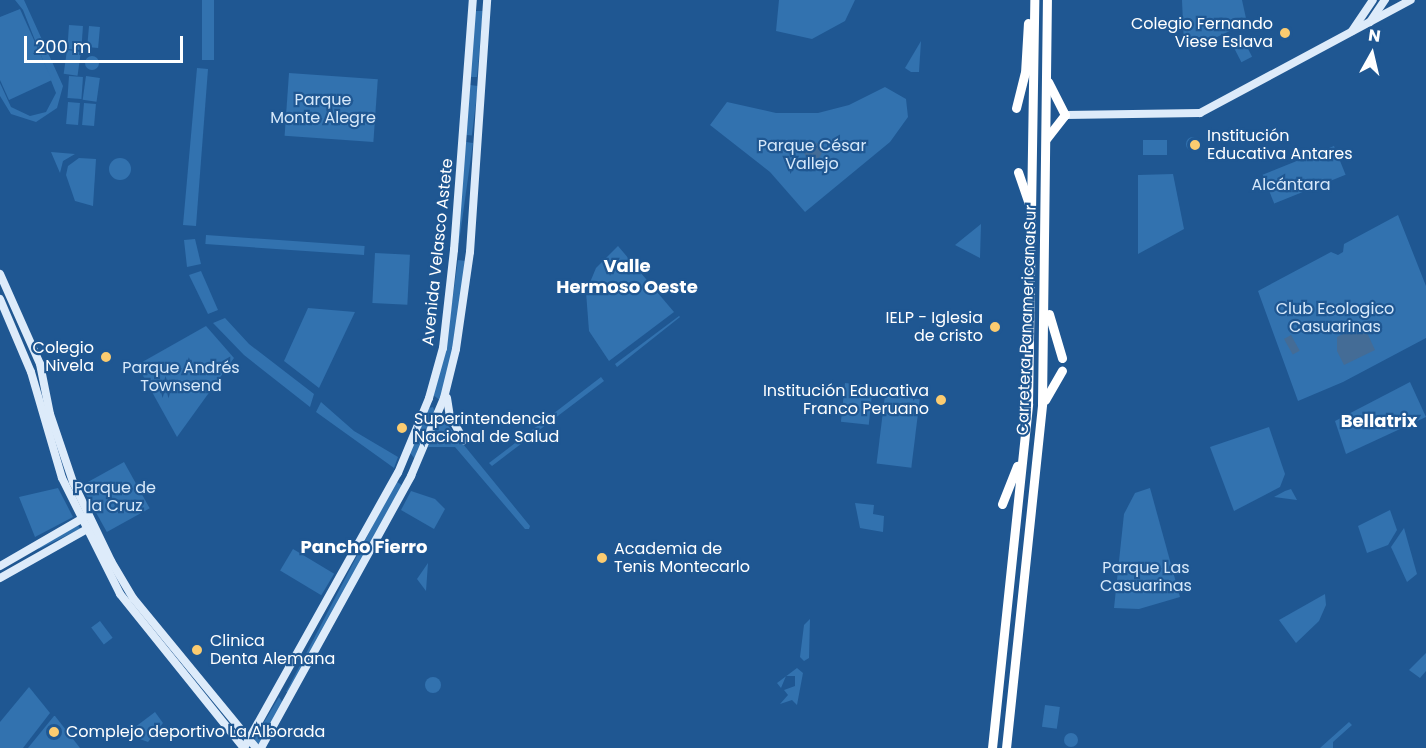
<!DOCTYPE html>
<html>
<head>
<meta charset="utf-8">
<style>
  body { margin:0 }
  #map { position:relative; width:1426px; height:748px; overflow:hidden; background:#1f5792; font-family:Poppins,sans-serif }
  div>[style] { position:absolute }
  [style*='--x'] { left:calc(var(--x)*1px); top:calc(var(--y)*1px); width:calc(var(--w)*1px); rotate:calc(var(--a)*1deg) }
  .green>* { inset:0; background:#3272af; transform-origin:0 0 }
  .round { border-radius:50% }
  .water>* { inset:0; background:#446c96; transform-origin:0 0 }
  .secondary>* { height:8px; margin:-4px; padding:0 4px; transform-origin:4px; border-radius:4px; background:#ddebfa }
  .highway>* { height:9px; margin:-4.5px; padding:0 4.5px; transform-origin:4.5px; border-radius:4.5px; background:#fff }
  .dots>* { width:16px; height:16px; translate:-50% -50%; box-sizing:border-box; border:3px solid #1f5792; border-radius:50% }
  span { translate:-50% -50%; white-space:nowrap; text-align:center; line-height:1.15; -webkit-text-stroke:4.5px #1f5792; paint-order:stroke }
  .poi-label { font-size:16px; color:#fff }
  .right { translate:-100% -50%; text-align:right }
  .left { translate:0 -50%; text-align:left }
  .park-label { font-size:16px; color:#d6e8fa }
  .street-label { font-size:16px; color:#fff }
  .neighbourhood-label { font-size:18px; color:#fff; font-weight:700 }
  .north { position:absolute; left:1342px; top:24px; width:60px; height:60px; -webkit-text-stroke:4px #1f5792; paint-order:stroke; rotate:8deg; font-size:16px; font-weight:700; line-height:24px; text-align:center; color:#fff }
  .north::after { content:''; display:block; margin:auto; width:21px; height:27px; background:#fff; clip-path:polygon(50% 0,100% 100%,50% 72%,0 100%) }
  .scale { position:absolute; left:24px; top:36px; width:159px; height:27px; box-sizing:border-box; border:3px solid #fff; border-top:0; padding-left:8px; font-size:18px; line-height:21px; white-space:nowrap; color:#fff; -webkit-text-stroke:4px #1f5792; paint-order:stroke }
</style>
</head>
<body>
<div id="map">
  <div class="green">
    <i style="clip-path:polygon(15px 0,24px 0,63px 86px,57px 108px,36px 122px,11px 114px,0 96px,0 83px,11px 107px,30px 116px,46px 112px,56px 93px,23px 10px)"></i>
    <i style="left:202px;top:0;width:12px;height:60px"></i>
    <i style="clip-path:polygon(779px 0,855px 0,845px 21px,812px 39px,776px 31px)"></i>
    <i style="clip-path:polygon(1182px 0,1242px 0,1247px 23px,1189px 50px,1184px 46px)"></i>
    <i style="clip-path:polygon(20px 9px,52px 80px,9px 100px,0 80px,0 17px)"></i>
    <i style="clip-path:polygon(475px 11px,483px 11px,477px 77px,470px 77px)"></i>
    <i style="left:69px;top:25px;width:14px;height:24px;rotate:4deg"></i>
    <i style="left:89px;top:26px;width:11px;height:21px;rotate:5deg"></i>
    <i style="left:1243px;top:39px;width:20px;height:12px;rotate:63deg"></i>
    <i style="clip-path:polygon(921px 41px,919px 72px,911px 72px,905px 68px)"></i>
    <i style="left:67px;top:50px;width:14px;height:24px;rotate:8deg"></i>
    <i class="round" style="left:85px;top:56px;width:14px;height:14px"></i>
    <i style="clip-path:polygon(197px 68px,208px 69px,196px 226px,183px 225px)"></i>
    <i style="left:289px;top:73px;width:89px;height:63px;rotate:4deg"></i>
    <i style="left:69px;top:76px;width:14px;height:22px;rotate:4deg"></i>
    <i style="left:86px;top:76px;width:14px;height:24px;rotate:8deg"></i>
    <i style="left:470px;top:85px;width:8px;height:50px;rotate:7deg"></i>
    <i style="clip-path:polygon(885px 87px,906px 99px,908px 117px,890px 142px,805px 212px,770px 172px,710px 125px,727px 102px,776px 113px,818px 113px,849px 105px)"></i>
    <i style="left:68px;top:102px;width:12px;height:22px;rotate:5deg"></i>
    <i style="left:84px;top:103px;width:12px;height:22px;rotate:5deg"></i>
    <i class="round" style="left:1186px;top:137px;width:14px;height:14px"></i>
    <i style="left:1143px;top:140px;width:24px;height:15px"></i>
    <i style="left:466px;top:142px;width:7px;height:101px;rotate:8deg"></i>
    <i style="left:1334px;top:146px;width:31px;height:77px;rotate:68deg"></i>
    <i style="clip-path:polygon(51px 152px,75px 154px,63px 161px,60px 173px)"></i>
    <i style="clip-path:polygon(79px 158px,96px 159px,93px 206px,75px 201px,66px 175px,68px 166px)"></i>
    <i class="round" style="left:109px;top:158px;width:22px;height:22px"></i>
    <i style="clip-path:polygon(1173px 174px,1184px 229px,1138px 254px,1138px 175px)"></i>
    <i style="clip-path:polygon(1398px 215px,1426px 286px,1426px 338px,1343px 382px,1298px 401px,1258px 291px,1331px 252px,1338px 255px,1343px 252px,1344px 244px)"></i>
    <i style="clip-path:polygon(981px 224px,980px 258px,955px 245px)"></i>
    <i style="left:206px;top:235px;width:159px;height:9px;rotate:4deg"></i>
    <i style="clip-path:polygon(195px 239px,201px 264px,187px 267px,184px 240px)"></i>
    <i style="clip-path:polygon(618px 246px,674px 312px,609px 361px,589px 331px,586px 292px,596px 268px)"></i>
    <i style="left:375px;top:253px;width:35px;height:50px;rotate:3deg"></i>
    <i style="clip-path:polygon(458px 260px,466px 261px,454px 347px,441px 401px,433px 395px,446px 345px)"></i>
    <i style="clip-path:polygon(201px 271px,218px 310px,208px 314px,189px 275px)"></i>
    <i style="clip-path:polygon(308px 308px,355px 312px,319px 388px,284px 361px)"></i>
    <i style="clip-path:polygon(679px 316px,680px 317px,617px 367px,615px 364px)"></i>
    <i style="clip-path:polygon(225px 318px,249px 344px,314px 394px,310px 407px,244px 355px,213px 323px)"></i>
    <i style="clip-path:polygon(206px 326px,234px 358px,177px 437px,137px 365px)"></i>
    <i style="clip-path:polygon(601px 377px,604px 381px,492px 466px,489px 463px)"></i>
    <i style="clip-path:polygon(1410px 382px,1426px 417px,1346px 454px,1335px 421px)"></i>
    <i style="left:845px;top:383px;width:28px;height:39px;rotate:6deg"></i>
    <i style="left:885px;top:395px;width:35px;height:69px;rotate:7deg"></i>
    <i style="clip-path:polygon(321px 402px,354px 431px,398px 457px,394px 468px,316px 412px)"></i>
    <i style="clip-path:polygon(433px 407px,435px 412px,415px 459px,410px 453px,429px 408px)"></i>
    <i style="clip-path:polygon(441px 417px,530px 526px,529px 529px,525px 529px,455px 447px,428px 447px)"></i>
    <i style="clip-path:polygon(1269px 427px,1285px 474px,1280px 487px,1234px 511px,1210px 447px)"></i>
    <i style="left:124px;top:462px;width:53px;height:49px;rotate:61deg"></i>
    <i style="clip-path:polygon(396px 481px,403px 486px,290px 692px,286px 692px)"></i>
    <i style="clip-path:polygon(58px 488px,73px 517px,35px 537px,19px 497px)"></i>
    <i style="clip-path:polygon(1150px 488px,1180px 597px,1139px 609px,1114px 608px,1124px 514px,1135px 493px)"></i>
    <i style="clip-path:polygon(1291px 489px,1297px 500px,1274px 497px,1285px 491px)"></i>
    <i style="clip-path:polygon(411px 491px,435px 499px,445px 509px,434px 529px,401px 510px)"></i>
    <i style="clip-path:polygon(855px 503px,874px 505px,873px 514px,884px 516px,883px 532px,860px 528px)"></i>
    <i style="clip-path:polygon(1390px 510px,1397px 530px,1388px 545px,1367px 553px,1358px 526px)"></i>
    <i style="clip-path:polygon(78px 525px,80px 529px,39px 549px,38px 547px)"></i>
    <i style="clip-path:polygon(1404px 528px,1417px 574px,1407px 582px,1391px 547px)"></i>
    <i style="left:293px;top:549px;width:48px;height:25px;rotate:31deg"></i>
    <i style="clip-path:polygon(428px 563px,426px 591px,417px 579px)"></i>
    <i style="clip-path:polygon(1325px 594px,1326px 605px,1319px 621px,1296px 643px,1279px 620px)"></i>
    <i style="clip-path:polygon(810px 619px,809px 658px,804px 661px,800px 657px,804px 625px)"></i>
    <i style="left:100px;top:621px;width:21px;height:11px;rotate:53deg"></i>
    <i style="clip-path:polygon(1426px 653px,1426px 671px,1420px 678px,1409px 670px)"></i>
    <i style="clip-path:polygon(797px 668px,803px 673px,797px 705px,792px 700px,780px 704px,788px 695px,784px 690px,795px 686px,795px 676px,786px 676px,781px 688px,777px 683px)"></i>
    <i class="round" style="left:425px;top:677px;width:16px;height:16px"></i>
    <i style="clip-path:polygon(29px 687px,50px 713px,23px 748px,0 748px,0 722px)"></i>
    <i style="clip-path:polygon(279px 697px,283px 703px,259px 745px,254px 739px)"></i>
    <i style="left:1045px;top:705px;width:15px;height:22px;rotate:8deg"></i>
    <i style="clip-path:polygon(155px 712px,163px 723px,148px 742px,126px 734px)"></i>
    <i style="clip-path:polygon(55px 716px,80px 748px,28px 748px,54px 716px)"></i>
    <i style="clip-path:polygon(1349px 722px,1352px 725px,1333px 742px,1333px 748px,1320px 748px)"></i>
    <i class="round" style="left:1064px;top:733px;width:14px;height:14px"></i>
  </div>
  <div class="water">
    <i class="round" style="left:804px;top:142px;width:18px;height:18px"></i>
    <i style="clip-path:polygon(1363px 324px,1375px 350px,1344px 365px,1337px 351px,1337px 337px)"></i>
    <i style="left:1291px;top:335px;width:18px;height:8px;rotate:61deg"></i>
  </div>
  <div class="secondary">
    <i style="--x:1370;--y:22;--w:27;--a:-56"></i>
    <i style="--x:1352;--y:31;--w:37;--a:-56"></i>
    <i style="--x:1065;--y:115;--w:135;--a:-0.8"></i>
    <i style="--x:1200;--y:113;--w:239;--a:-28.2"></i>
    <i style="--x:0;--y:274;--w:98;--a:66"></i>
    <i style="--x:40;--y:364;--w:51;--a:78.7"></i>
    <i style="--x:50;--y:414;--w:72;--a:71.3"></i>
    <i style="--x:73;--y:482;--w:88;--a:64.3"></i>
    <i style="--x:111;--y:561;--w:43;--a:59.3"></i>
    <i style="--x:133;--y:598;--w:194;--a:50.6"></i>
    <i style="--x:0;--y:299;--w:79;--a:67"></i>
    <i style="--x:31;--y:372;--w:110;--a:73.7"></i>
    <i style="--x:62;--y:478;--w:130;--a:63.4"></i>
    <i style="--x:120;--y:594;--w:198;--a:51.2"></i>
    <i style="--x:447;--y:398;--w:18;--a:81"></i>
    <i style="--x:450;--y:416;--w:28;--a:60"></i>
    <i style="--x:0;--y:566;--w:96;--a:-30"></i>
    <i style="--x:0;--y:578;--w:100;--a:-29.4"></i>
    <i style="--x:244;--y:748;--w:315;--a:-60.8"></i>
    <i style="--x:398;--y:473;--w:81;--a:-67.5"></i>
    <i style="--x:429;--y:398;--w:52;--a:-74.4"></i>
    <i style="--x:443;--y:348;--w:99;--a:-83.6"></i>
    <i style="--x:454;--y:250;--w:251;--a:-85.7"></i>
    <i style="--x:261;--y:748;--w:311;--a:-61.1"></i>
    <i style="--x:411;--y:476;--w:85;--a:-67.1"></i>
    <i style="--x:444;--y:398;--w:50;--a:-76.2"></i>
    <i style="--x:456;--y:349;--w:98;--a:-81.8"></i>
    <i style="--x:470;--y:252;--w:253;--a:-86.1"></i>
  </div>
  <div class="highway">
    <i style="--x:1016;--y:108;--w:36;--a:-76"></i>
    <i style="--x:1025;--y:73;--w:50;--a:-86.6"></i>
    <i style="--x:1046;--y:139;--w:31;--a:-52"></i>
    <i style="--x:1065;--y:115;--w:37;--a:-117"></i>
    <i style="--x:1018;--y:172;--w:36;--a:71"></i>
    <i style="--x:1049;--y:314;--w:46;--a:73.5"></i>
    <i style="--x:1045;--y:400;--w:34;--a:-60"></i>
    <i style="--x:1002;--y:504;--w:41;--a:-68.5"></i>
    <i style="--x:992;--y:748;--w:346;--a:-84"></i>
    <i style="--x:1028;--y:404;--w:404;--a:-89.1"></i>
    <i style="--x:1006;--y:748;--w:346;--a:-84"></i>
    <i style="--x:1042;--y:404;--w:404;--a:-89.3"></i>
  </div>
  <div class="dots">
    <i style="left:1285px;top:33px;background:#fccc70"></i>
    <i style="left:1195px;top:145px;background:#fccc70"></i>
    <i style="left:995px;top:327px;background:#fccc70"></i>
    <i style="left:106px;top:357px;background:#fccc70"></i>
    <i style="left:941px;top:400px;background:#fccc70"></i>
    <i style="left:402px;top:428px;background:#fccc70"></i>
    <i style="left:602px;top:558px;background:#fccc70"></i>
    <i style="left:197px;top:650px;background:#fccc70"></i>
    <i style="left:54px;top:732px;background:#fccc70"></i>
  </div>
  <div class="poi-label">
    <span class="right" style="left:1273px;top:33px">Colegio Fernando<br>Viese Eslava</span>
    <span class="left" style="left:1207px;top:145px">Institución<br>Educativa Antares</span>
    <span class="right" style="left:983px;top:327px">IELP - Iglesia<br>de cristo</span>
    <span class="right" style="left:94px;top:357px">Colegio<br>Nivela</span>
    <span class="right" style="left:929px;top:400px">Institución Educativa<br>Franco Peruano</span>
    <span class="left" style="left:414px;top:428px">Superintendencia<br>Nacional de Salud</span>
    <span class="left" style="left:614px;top:558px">Academia de<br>Tenis Montecarlo</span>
    <span class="left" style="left:210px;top:650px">Clinica<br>Denta Alemana</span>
    <span class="left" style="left:66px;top:732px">Complejo deportivo La Alborada</span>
  </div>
  <div class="park-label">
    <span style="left:323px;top:109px">Parque<br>Monte Alegre</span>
    <span style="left:812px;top:155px">Parque César<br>Vallejo</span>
    <span style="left:1291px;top:185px">Alcántara</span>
    <span style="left:1335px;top:318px">Club Ecologico<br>Casuarinas</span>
    <span style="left:181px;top:377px">Parque Andrés<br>Townsend</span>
    <span style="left:115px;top:497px">Parque de<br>la Cruz</span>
    <span style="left:1146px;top:577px">Parque Las<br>Casuarinas</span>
  </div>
  <div class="street-label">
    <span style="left:438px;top:252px;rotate:-84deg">Avenida Velasco Astete</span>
    <span style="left:1027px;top:320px;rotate:-88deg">Carretera Panamericana Sur</span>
  </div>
  <div class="neighbourhood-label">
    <span style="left:627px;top:277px">Valle<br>Hermoso Oeste</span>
    <span style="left:1379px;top:421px">Bellatrix</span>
    <span style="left:364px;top:547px">Pancho Fierro</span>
  </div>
  <div class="north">N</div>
  <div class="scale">200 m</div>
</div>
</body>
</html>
